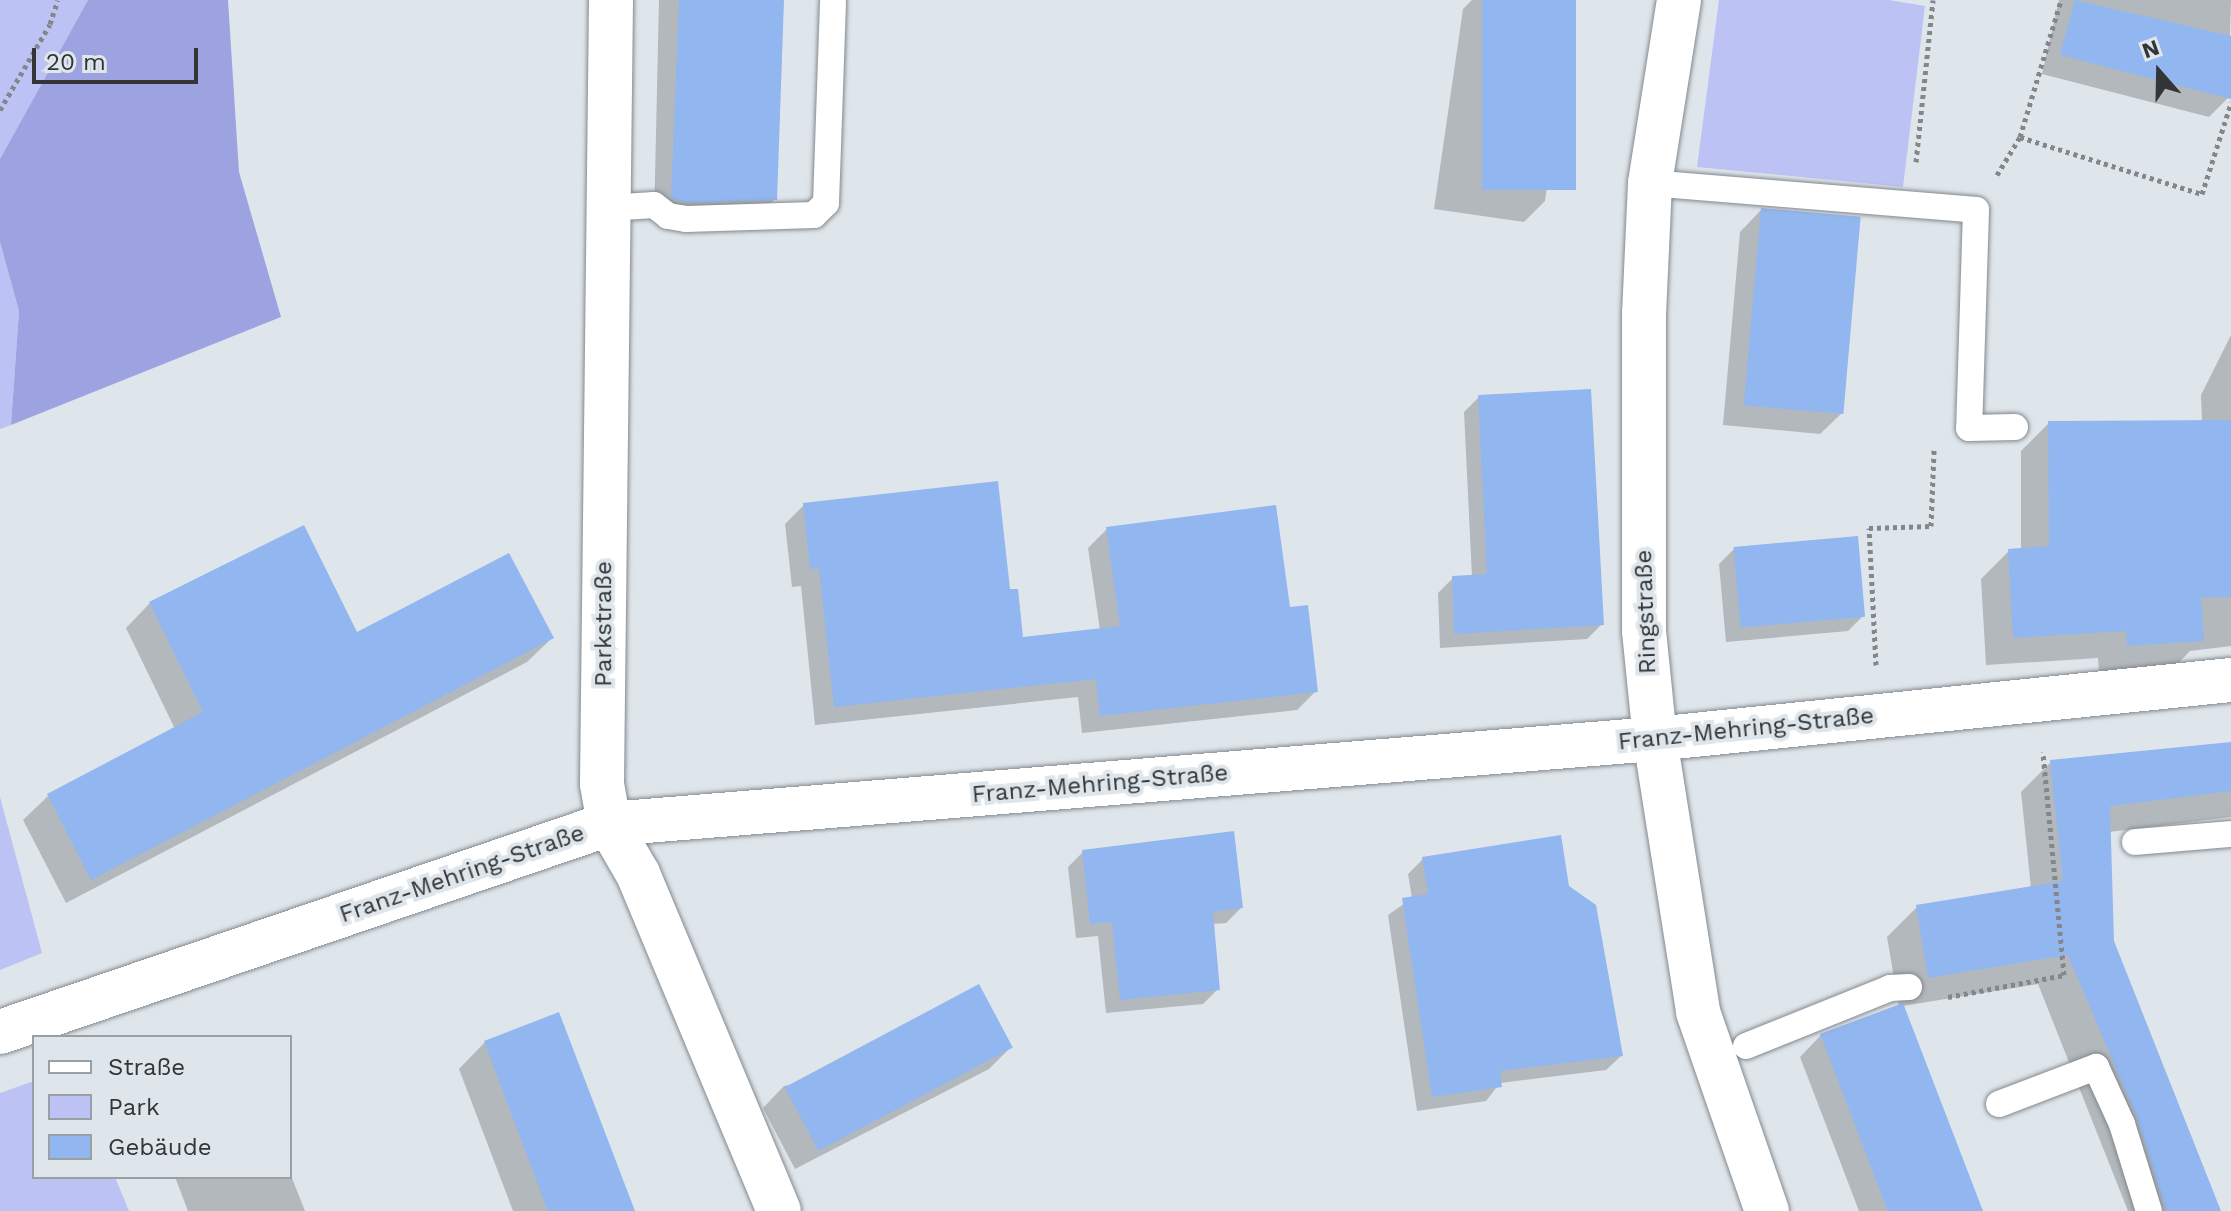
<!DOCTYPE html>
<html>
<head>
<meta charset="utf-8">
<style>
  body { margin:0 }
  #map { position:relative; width:2231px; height:1211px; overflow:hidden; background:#dfe6eb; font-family:"Work Sans",sans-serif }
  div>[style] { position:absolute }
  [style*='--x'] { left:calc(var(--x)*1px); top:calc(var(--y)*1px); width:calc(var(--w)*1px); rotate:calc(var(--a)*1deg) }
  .green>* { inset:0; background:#bcc2f3 }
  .forest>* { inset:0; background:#9da3e1 }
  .shadow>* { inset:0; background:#0003 }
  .building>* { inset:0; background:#92b6ef; transform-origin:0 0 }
  .path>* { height:5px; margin-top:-2.5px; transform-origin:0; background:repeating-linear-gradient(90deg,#83878a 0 4px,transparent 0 8px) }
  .roads { filter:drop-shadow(0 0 2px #83898e) drop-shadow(0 0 2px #83898e) }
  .service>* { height:26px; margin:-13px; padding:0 13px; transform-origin:13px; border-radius:13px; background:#fff }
  .minor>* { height:44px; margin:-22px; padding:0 22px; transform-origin:22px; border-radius:22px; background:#fff }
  span { translate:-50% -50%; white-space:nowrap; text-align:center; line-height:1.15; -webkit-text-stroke:8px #dfe6eb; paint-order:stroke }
  .street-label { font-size:24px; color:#333537 }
  .legend { position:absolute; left:32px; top:1035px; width:260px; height:144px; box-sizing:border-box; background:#dfe6eb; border:2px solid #9a9fa3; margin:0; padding:10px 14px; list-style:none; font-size:24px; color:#333537 }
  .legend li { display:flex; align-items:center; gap:16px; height:40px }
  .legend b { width:40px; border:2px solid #9a9fa3 }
  .north { position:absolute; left:2119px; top:32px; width:80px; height:80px; -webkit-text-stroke:6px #dfe6eb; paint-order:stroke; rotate:340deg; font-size:22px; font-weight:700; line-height:32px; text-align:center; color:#333537 }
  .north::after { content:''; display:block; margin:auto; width:28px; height:36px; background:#333537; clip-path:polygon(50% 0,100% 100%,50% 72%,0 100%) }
  .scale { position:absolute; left:32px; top:48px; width:166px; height:36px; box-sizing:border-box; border:4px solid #333537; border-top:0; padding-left:10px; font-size:24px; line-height:28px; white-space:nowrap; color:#333537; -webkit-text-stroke:6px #dfe6eb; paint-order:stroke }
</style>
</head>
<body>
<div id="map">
  <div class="green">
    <i style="clip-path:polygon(0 0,88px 0,0 159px)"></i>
    <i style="clip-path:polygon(1719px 0,1889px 0,1925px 6px,1903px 187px,1697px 167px)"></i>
    <i style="clip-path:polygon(0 242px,19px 311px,11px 425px,0 429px)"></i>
    <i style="clip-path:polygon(0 797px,42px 953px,0 970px)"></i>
    <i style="clip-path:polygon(34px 1081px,34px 1177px,115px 1177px,129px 1211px,0 1211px,0 1093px)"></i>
  </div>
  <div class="forest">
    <i style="clip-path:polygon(88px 0,228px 0,239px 172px,281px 317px,11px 425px,19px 311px,0 242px,0 159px)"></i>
  </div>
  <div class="shadow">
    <i style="clip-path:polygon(659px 0,782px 0,775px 199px,753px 221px,654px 221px)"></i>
    <i style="clip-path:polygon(1472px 0,1574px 0,1545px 201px,1524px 222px,1434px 209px,1463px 9px)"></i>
    <i style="clip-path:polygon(2059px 0,2231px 0,2228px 98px,2209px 117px,2042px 74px)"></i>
    <i style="clip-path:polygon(1761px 210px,1842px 413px,1820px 434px,1723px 425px,1740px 232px)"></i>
    <i style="clip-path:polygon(2231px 335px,2231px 646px,2190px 651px,2174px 668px,2099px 673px,2098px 658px,1986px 665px,1981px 579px,2009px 551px,2021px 550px,2021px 451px,2049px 423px,2202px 422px,2201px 395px)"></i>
    <i style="clip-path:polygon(1479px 397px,1602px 624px,1587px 639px,1440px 648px,1438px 593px,1453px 578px,1472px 577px,1464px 412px)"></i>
    <i style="clip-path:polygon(804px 505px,1008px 592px,1021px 639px,1100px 630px,1088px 548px,1107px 529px,1316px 691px,1297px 710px,1082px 733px,1078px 697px,815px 725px,801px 586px,792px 587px,785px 524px)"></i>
    <i style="clip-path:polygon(1734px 549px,1863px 616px,1848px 631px,1726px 642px,1719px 564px)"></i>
    <i style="clip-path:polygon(150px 603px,356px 635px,552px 638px,527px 662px,66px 903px,23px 820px,48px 796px,175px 729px,126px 628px)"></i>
    <i style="clip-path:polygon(2231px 744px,2231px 817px,2109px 832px,2112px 941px,2219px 1211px,2128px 1211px,2038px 984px,1902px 1006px,1980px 1211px,1859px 1211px,1800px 1057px,1821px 1035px,1899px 1007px,1887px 937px,1917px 907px,2031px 888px,2021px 792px,2051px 762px)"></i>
    <i style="clip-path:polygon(1083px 852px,1241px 908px,1226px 923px,1212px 924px,1218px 989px,1203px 1004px,1106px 1013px,1098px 936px,1076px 938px,1068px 867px)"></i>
    <i style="clip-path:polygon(1423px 859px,1567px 887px,1621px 1056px,1606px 1070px,1500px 1083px,1486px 1101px,1417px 1111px,1388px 915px,1412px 898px,1408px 874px)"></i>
    <i style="clip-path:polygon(485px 1042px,633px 1211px,513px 1211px,459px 1069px)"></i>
    <i style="clip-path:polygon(1010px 1048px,989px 1069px,795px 1169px,763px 1108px,784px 1086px)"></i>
    <i style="clip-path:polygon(290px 1173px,305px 1211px,188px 1211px,175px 1177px,290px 1177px)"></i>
  </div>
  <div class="building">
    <i style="clip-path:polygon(679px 0,784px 0,777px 200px,687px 203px,671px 198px)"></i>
    <i style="left:1482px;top:0;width:94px;height:190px"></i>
    <i style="clip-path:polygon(2075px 0,2231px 36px,2231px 99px,2060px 55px)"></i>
    <i style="left:1761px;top:208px;width:100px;height:198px;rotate:5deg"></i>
    <i style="clip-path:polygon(1591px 389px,1604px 625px,1454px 634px,1452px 576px,1487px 574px,1478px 395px)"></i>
    <i style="clip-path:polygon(2231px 420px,2231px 597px,2201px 597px,2204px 641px,2127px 646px,2126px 631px,2013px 638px,2008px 549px,2049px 546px,2048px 421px)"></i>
    <i style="clip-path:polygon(998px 481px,1010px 589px,1018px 589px,1023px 637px,1120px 626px,1106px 527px,1276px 505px,1290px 607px,1308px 605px,1318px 692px,1100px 716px,1096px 679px,834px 707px,819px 568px,810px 569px,803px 503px)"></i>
    <i style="clip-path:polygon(304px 525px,357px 632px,509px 553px,554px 638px,91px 880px,47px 794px,203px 712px,149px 602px)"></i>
    <i style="left:1858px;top:536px;width:81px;height:125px;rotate:85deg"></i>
    <i style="clip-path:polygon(2231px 742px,2231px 791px,2110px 806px,2114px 941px,2221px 1211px,2166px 1211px,2137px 1118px,2068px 955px,1928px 978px,1916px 905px,2063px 881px,2050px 760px)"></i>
    <i style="clip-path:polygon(1234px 831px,1243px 908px,1213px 912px,1220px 990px,1120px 1000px,1112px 922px,1090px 924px,1082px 850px)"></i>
    <i style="clip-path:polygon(1561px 835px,1569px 886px,1596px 905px,1623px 1056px,1500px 1071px,1502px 1087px,1432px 1097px,1402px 898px,1428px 894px,1422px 857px)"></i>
    <i style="left:979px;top:984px;width:72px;height:220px;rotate:62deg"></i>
    <i style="clip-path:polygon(1903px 1003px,1983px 1211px,1888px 1211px,1820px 1034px)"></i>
    <i style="clip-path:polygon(559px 1012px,635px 1211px,548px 1211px,484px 1041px)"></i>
  </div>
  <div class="path">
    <i style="--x:0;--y:110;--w:99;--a:-59.8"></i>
    <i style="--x:50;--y:24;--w:25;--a:-72"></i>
    <i style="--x:2020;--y:137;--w:191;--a:17.4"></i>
    <i style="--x:2202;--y:194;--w:96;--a:-72.3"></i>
    <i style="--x:1916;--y:162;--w:163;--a:-84"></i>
    <i style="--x:1997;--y:175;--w:44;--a:-58.8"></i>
    <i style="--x:2020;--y:137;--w:143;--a:-73.3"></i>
    <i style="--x:1876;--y:665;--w:137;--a:-92.9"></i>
    <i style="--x:1869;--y:528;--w:62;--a:-1.8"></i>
    <i style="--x:1931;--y:526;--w:76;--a:-87.7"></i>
    <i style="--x:1948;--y:997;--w:118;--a:-10.7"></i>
    <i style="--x:2064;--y:975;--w:224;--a:-95.4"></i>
  </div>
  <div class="roads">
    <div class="service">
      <i style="--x:1650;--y:183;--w:327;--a:4.7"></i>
      <i style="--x:1976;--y:210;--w:218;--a:91.8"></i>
      <i style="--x:1969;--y:428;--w:46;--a:-1.2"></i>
      <i style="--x:607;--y:208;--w:47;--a:-3.7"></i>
      <i style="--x:654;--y:205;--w:18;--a:38"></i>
      <i style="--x:668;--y:216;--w:18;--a:9"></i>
      <i style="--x:686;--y:219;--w:128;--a:-1.8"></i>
      <i style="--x:814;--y:215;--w:17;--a:-45"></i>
      <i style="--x:826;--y:203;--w:201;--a:-88"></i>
      <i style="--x:2135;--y:842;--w:96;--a:-4.8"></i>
      <i style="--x:1746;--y:1046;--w:155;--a:-21.9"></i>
      <i style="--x:1890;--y:988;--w:19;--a:-3"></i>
      <i style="--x:1999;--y:1104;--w:104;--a:-20.9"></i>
      <i style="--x:2096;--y:1067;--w:63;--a:65.5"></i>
      <i style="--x:2122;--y:1124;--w:91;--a:72.8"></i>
    </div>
    <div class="minor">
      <i style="--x:611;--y:0;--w:784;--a:90.66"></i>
      <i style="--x:602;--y:784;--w:41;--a:80.1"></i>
      <i style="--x:609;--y:824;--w:58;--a:59.9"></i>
      <i style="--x:638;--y:874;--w:365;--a:67.3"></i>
      <i style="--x:1679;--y:0;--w:185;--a:99"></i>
      <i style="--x:1650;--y:183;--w:130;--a:92.6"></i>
      <i style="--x:1644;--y:313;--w:318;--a:90"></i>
      <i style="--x:1644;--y:631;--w:109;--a:84.2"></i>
      <i style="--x:1655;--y:739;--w:276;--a:81"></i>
      <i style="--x:1698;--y:1012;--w:211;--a:70.9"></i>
      <i style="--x:0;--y:1032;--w:644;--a:-18.86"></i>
      <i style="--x:609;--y:824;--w:1049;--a:-4.65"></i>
      <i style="--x:1655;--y:739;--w:579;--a:-5.85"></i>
    </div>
  </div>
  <div class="street-label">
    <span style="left:1646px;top:612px;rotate:-92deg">Ringstraße</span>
    <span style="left:604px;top:624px;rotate:-90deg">Parkstraße</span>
    <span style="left:1746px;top:729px;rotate:-6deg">Franz-Mehring-Straße</span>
    <span style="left:1100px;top:784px;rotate:-5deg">Franz-Mehring-Straße</span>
    <span style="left:462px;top:874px;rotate:-19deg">Franz-Mehring-Straße</span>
  </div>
  <ul class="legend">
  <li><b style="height:10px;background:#fff"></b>Straße</li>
  <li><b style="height:22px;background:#bcc2f3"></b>Park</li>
  <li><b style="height:22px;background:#92b6ef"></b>Gebäude</li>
  </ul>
  <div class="north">N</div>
  <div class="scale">20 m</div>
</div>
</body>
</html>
